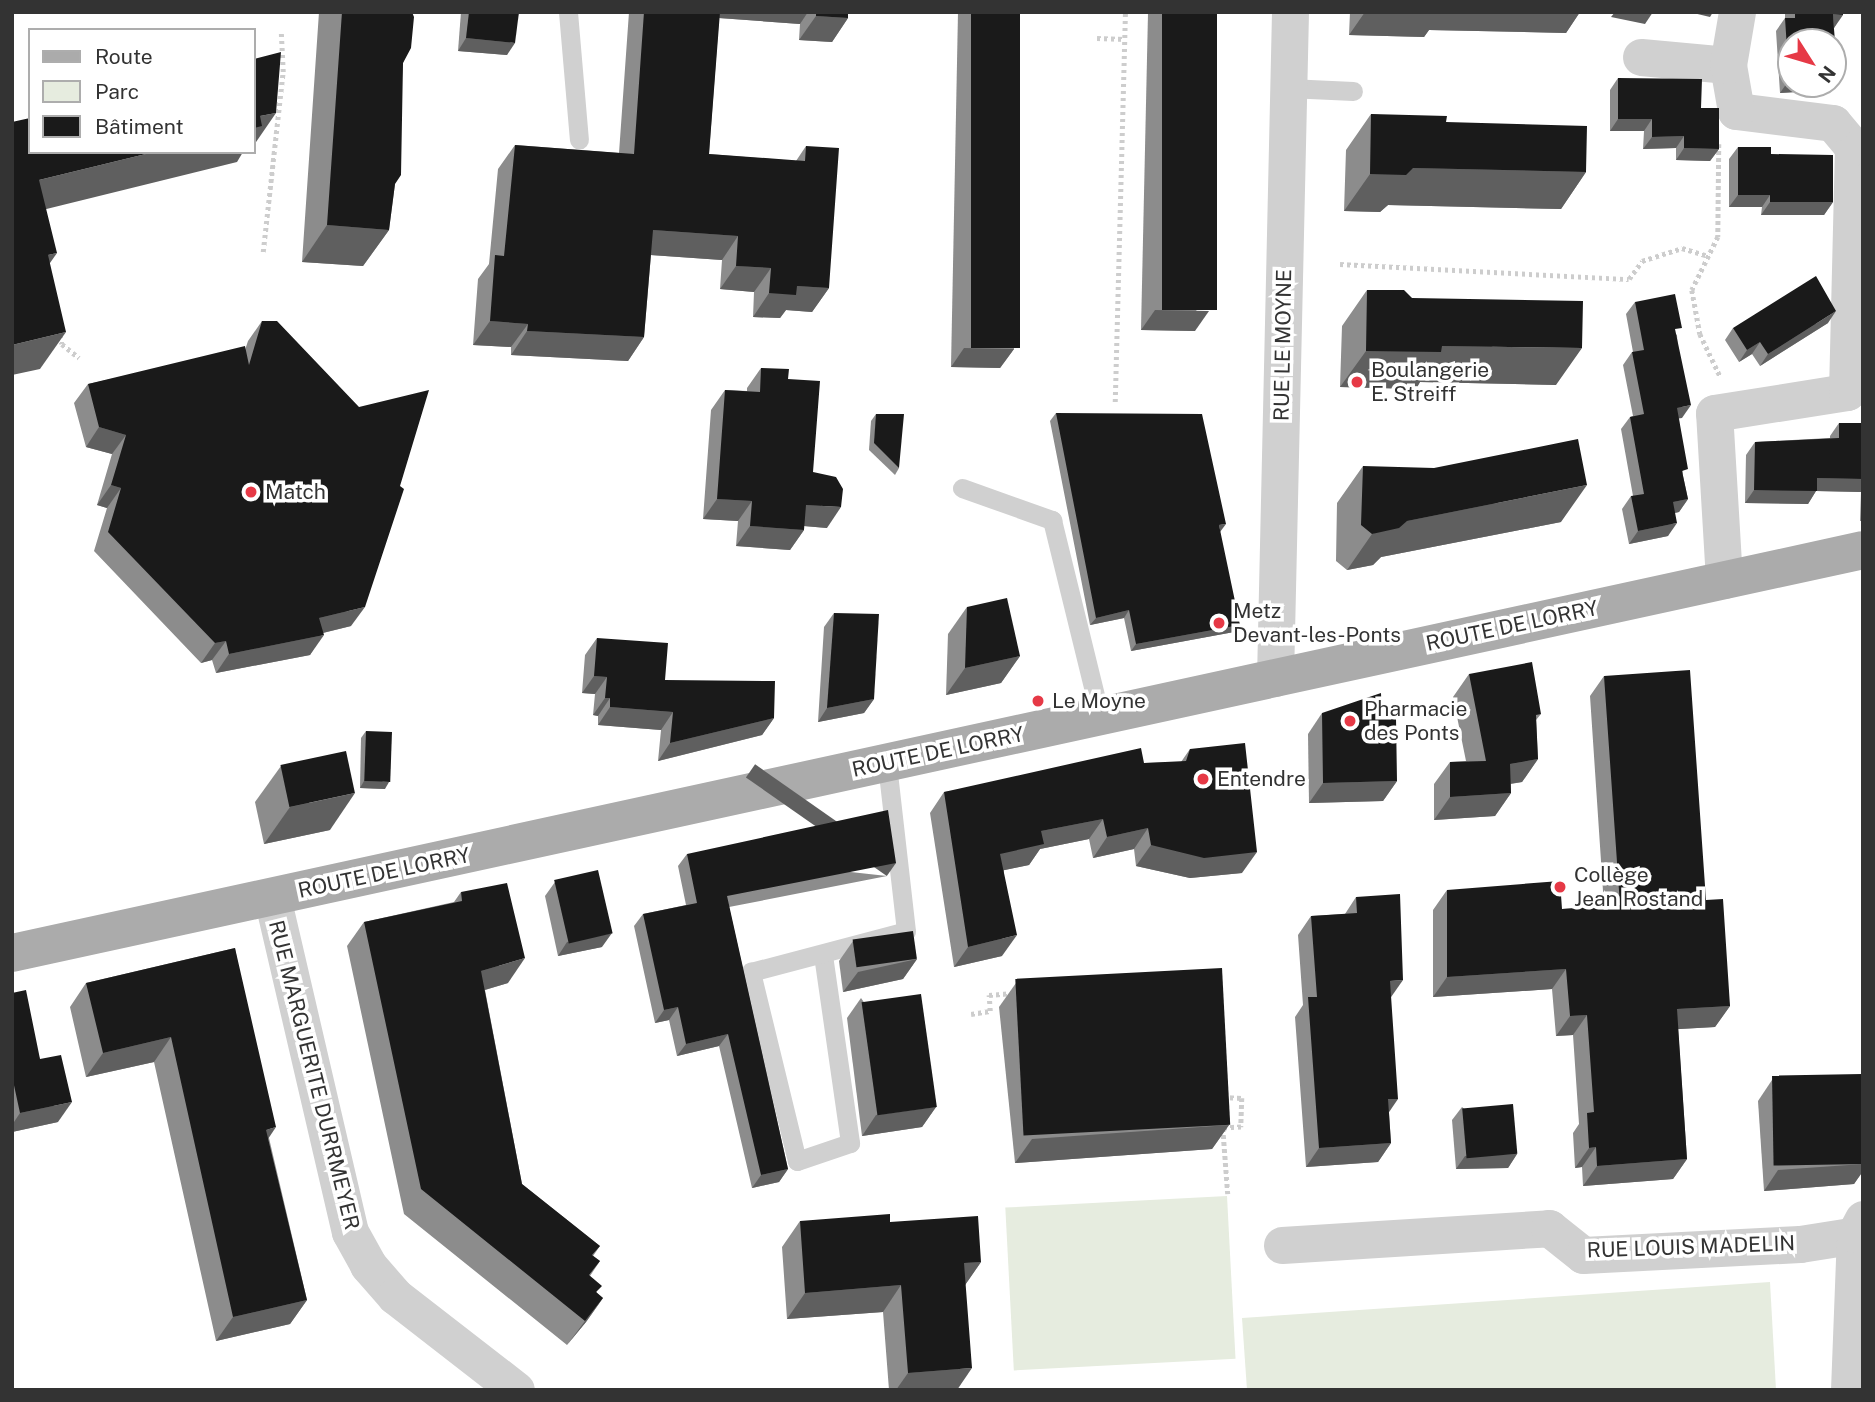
<!DOCTYPE html>
<html>
<head>
<meta charset="utf-8">
<style>
  body { margin:0 }
  #map { position:relative; width:1875px; height:1402px; overflow:hidden; background:#fff; font-family:"Public Sans",sans-serif }
  div>[style] { position:absolute }
  [style*='--x'] { left:calc(var(--x)*1px); top:calc(var(--y)*1px); width:calc(var(--w)*1px); rotate:calc(var(--a)*1deg) }
  .green>* { inset:0; background:#e6ecdf; transform-origin:0 0 }
  .path>* { height:4.5px; margin-top:-2.25px; transform-origin:0; background:repeating-linear-gradient(90deg,#cdcdcd 0 3.5px,transparent 0 7px) }
  .service>* { height:19px; margin:-9.5px; padding:0 9.5px; transform-origin:9.5px; border-radius:9.5px; background:#d0d0d0 }
  .minor>* { height:37px; margin:-18.5px; padding:0 18.5px; transform-origin:18.5px; border-radius:18.5px; background:#d0d0d0 }
  .primary>* { height:38px; margin:-19px; padding:0 19px; transform-origin:19px; border-radius:19px; background:#ababab }
  .wall>* { inset:0; background:#8c8c8c }
  .shaded-wall>* { inset:0; background:#5f5f5f; transform-origin:0 0 }
  .building>* { inset:0; background:#1a1a1a; transform-origin:0 0 }
  .dots>* { width:19px; height:19px; translate:-50% -50%; box-sizing:border-box; border:4px solid #fff; border-radius:50% }
  span { translate:-50% -50%; white-space:nowrap; text-align:center; line-height:1.15; -webkit-text-stroke:7px #fff; paint-order:stroke }
  .street-label { font-size:21px; color:#333 }
  .poi-label { font-size:21px; color:#333 }
  .left { translate:0 -50%; text-align:left }
  .frame { position:absolute; inset:0; border:14px solid #333; pointer-events:none }
  .legend { position:absolute; left:28px; top:28px; width:228px; height:126px; box-sizing:border-box; background:#fff; border:2px solid #adadad; margin:0; padding:9px 12px; list-style:none; font-size:21px; color:#333 }
  .legend li { display:flex; align-items:center; gap:14px; height:35px }
  .legend b { width:35px; border:2px solid #adadad }
  .north { position:absolute; left:1777px; top:28px; width:70px; height:70px; box-sizing:border-box; background:#fff; border:2px solid #adadad; border-radius:50%; rotate:127deg; font-size:19px; font-weight:700; line-height:28px; text-align:center; color:#333 }
  .north::after { content:''; display:block; margin:auto; width:24px; height:32px; background:#e63946; clip-path:polygon(50% 0,100% 100%,50% 72%,0 100%) }
</style>
</head>
<body>
<div id="map">
  <div class="green">
    <i style="left:1227px;top:1196px;width:163px;height:222px;rotate:87deg"></i>
    <i style="clip-path:polygon(1770px 1282px,1776px 1390px,1247px 1390px,1242px 1318px)"></i>
  </div>
  <div class="path">
    <i style="--x:1097;--y:38;--w:28;--a:2"></i>
    <i style="--x:1719;--y:144;--w:93;--a:90.6"></i>
    <i style="--x:1718;--y:237;--w:59;--a:116.1"></i>
    <i style="--x:1692;--y:290;--w:45;--a:79.7"></i>
    <i style="--x:1700;--y:334;--w:47;--a:64.5"></i>
    <i style="--x:263;--y:252;--w:181;--a:-83.7"></i>
    <i style="--x:283;--y:72;--w:41;--a:-92.8"></i>
    <i style="--x:1340;--y:264;--w:289;--a:3"></i>
    <i style="--x:1629;--y:279;--w:22;--a:-54"></i>
    <i style="--x:1642;--y:261;--w:42;--a:-18"></i>
    <i style="--x:1682;--y:248;--w:28;--a:17"></i>
    <i style="--x:60;--y:335;--w:9;--a:77"></i>
    <i style="--x:62;--y:344;--w:22;--a:39"></i>
    <i style="--x:1115;--y:402;--w:390;--a:-88.5"></i>
    <i style="--x:971;--y:1014;--w:19;--a:-9"></i>
    <i style="--x:990;--y:1011;--w:16;--a:-94"></i>
    <i style="--x:989;--y:995;--w:24;--a:-5"></i>
    <i style="--x:1223;--y:1097;--w:19;--a:3"></i>
    <i style="--x:1242;--y:1098;--w:29;--a:92"></i>
    <i style="--x:1241;--y:1127;--w:18;--a:177"></i>
    <i style="--x:1223;--y:1128;--w:66;--a:85.7"></i>
  </div>
  <div class="service">
    <i style="--x:568;--y:12;--w:128;--a:85.1"></i>
    <i style="--x:1288;--y:88;--w:65;--a:2.6"></i>
    <i style="--x:962;--y:488;--w:96;--a:19.6"></i>
    <i style="--x:1052;--y:520;--w:202;--a:76.2"></i>
    <i style="--x:823;--y:955;--w:190;--a:81.8"></i>
    <i style="--x:850;--y:1143;--w:56;--a:161.2"></i>
    <i style="--x:797;--y:1161;--w:195;--a:-103.7"></i>
    <i style="--x:751;--y:972;--w:160;--a:-14.8"></i>
    <i style="--x:906;--y:931;--w:169;--a:-96.5"></i>
  </div>
  <div class="minor">
    <i style="--x:1641;--y:57;--w:87;--a:5.3"></i>
    <i style="--x:1724;--y:580;--w:167;--a:-93.4"></i>
    <i style="--x:1714;--y:413;--w:135;--a:-9"></i>
    <i style="--x:1847;--y:392;--w:245;--a:-88.6"></i>
    <i style="--x:1853;--y:147;--w:31;--a:-130"></i>
    <i style="--x:1833;--y:123;--w:98;--a:-172.9"></i>
    <i style="--x:1736;--y:111;--w:47;--a:-99.9"></i>
    <i style="--x:1728;--y:65;--w:54;--a:-80.4"></i>
    <i style="--x:1275;--y:678;--w:666;--a:-88.71"></i>
    <i style="--x:272;--y:897;--w:344;--a:76.9"></i>
    <i style="--x:350;--y:1232;--w:38;--a:61"></i>
    <i style="--x:368;--y:1265;--w:41;--a:48.9"></i>
    <i style="--x:395;--y:1296;--w:153;--a:37.8"></i>
    <i style="--x:1282;--y:1245;--w:268;--a:-3.6"></i>
    <i style="--x:1549;--y:1228;--w:43;--a:38.5"></i>
    <i style="--x:1583;--y:1255;--w:217;--a:-2.9"></i>
    <i style="--x:1800;--y:1244;--w:64;--a:-9"></i>
    <i style="--x:1849;--y:1390;--w:156;--a:-87.8"></i>
    <i style="--x:1855;--y:1234;--w:17;--a:-62"></i>
  </div>
  <div class="primary">
    <i style="--x:12;--y:953;--w:1894;--a:-12.28"></i>
  </div>
  <div class="wall">
    <i style="clip-path:polygon(319px 12px,412px 12px,403px 63px,395px 184px,389px 230px,363px 266px,302px 262px)"></i>
    <i style="clip-path:polygon(461px 12px,519px 12px,507px 55px,458px 51px)"></i>
    <i style="clip-path:polygon(629px 12px,848px 12px,848px 18px,832px 42px,799px 40px,800px 24px,719px 18px,709px 154px,796px 161px,806px 146px,829px 288px,812px 312px,786px 310px,780px 318px,753px 317px,754px 292px,720px 289px,722px 260px,651px 255px,644px 337px,628px 361px,511px 355px,511px 347px,473px 345px,478px 279px,489px 264px,498px 169px,515px 145px,619px 153px)"></i>
    <i style="clip-path:polygon(958px 12px,1020px 12px,1014px 349px,1000px 368px,951px 367px)"></i>
    <i style="clip-path:polygon(1217px 12px,1195px 331px,1141px 330px,1148px 13px)"></i>
    <i style="clip-path:polygon(1350px 12px,1580px 12px,1566px 33px,1429px 30px,1424px 37px,1349px 35px)"></i>
    <i style="clip-path:polygon(1785px 12px,1843px 12px,1834px 28px,1837px 77px,1833px 83px,1833px 42px,1791px 84px,1832px 84px,1828px 90px,1780px 93px,1776px 31px,1785px 18px)"></i>
    <i style="clip-path:polygon(1618px 78px,1701px 108px,1719px 149px,1710px 161px,1676px 160px,1676px 148px,1643px 149px,1644px 131px,1610px 131px,1610px 90px)"></i>
    <i style="clip-path:polygon(1371px 114px,1446px 122px,1586px 172px,1561px 209px,1388px 205px,1380px 212px,1344px 211px,1346px 150px)"></i>
    <i style="clip-path:polygon(1738px 147px,1771px 154px,1833px 202px,1824px 215px,1761px 215px,1762px 207px,1729px 207px,1729px 159px)"></i>
    <i style="clip-path:polygon(1367px 290px,1412px 298px,1556px 385px,1420px 382px,1416px 389px,1340px 387px,1342px 326px)"></i>
    <i style="clip-path:polygon(1635px 302px,1677px 335px,1682px 418px,1679px 418px,1683px 476px,1688px 499px,1679px 512px,1675px 513px,1668px 536px,1629px 544px,1622px 509px,1631px 496px,1633px 496px,1621px 429px,1630px 417px,1633px 416px,1623px 365px,1632px 352px,1633px 352px,1626px 314px)"></i>
    <i style="clip-path:polygon(262px 321px,351px 626px,323px 633px,310px 655px,216px 673px,212px 660px,201px 663px,94px 551px,107px 508px,97px 505px,112px 454px,86px 447px,74px 403px,88px 384px,245px 350px,248px 341px)"></i>
    <i style="clip-path:polygon(1828px 323px,1760px 366px,1752px 354px,1739px 362px,1725px 340px,1733px 328px)"></i>
    <i style="clip-path:polygon(761px 368px,788px 379px,827px 528px,804px 526px,804px 530px,790px 550px,736px 546px,738px 521px,703px 519px,711px 410px,725px 390px,747px 391px,747px 388px)"></i>
    <i style="clip-path:polygon(1056px 413px,1220px 532px,1234px 632px,1131px 651px,1124px 618px,1090px 625px,1050px 421px)"></i>
    <i style="clip-path:polygon(876px 414px,899px 468px,895px 475px,869px 450px,871px 421px)"></i>
    <i style="clip-path:polygon(1839px 423px,1863px 423px,1863px 521px,1860px 521px,1861px 492px,1816px 491px,1808px 504px,1745px 503px,1746px 455px,1755px 442px,1830px 438px,1830px 436px)"></i>
    <i style="clip-path:polygon(1363px 466px,1561px 522px,1381px 557px,1373px 565px,1347px 570px,1336px 561px,1337px 503px)"></i>
    <i style="clip-path:polygon(967px 607px,1020px 656px,1001px 683px,946px 695px,948px 634px)"></i>
    <i style="clip-path:polygon(834px 613px,874px 699px,864px 713px,818px 722px,824px 627px)"></i>
    <i style="clip-path:polygon(597px 638px,665px 680px,774px 718px,762px 735px,658px 761px,661px 730px,598px 725px,598px 716px,593px 715px,595px 694px,582px 693px,585px 655px)"></i>
    <i style="clip-path:polygon(1469px 674px,1541px 714px,1536px 720px,1538px 759px,1522px 782px,1511px 784px,1511px 793px,1495px 816px,1434px 820px,1434px 784px,1450px 762px,1466px 761px,1453px 697px)"></i>
    <i style="clip-path:polygon(1604px 676px,1706px 900px,1730px 1006px,1715px 1027px,1678px 1029px,1687px 1159px,1673px 1179px,1583px 1186px,1582px 1167px,1575px 1168px,1573px 1133px,1579px 1124px,1573px 1035px,1556px 1036px,1552px 989px,1433px 997px,1433px 910px,1447px 890px,1562px 909px,1604px 906px,1590px 696px)"></i>
    <i style="clip-path:polygon(1322px 713px,1397px 781px,1383px 801px,1309px 803px,1308px 734px)"></i>
    <i style="clip-path:polygon(366px 731px,385px 789px,360px 788px,361px 738px)"></i>
    <i style="clip-path:polygon(1190px 749px,1242px 873px,1190px 878px,1136px 866px,1134px 849px,1093px 858px,1089px 839px,1040px 849px,1029px 865px,1004px 870px,1002px 956px,954px 967px,930px 813px,944px 792px,1144px 763px,1181px 762px)"></i>
    <i style="clip-path:polygon(281px 766px,330px 830px,264px 844px,255px 802px)"></i>
    <i style="clip-path:polygon(687px 854px,887px 876px,729px 907px,788px 1169px,779px 1182px,752px 1188px,719px 1046px,677px 1056px,669px 1020px,655px 1023px,634px 926px,643px 914px,686px 905px,678px 866px)"></i>
    <i style="clip-path:polygon(555px 882px,602px 947px,558px 956px,545px 896px)"></i>
    <i style="clip-path:polygon(461px 892px,508px 983px,485px 990px,522px 1184px,600px 1246px,593px 1256px,600px 1261px,590px 1276px,597px 1293px,603px 1298px,586px 1322px,567px 1345px,404px 1214px,347px 946px,364px 922px,454px 902px)"></i>
    <i style="clip-path:polygon(1356px 897px,1391px 997px,1389px 1112px,1391px 1143px,1378px 1162px,1306px 1167px,1295px 1017px,1303px 1005px,1298px 935px,1311px 916px,1345px 914px)"></i>
    <i style="clip-path:polygon(853px 941px,917px 959px,903px 979px,843px 992px,839px 961px)"></i>
    <i style="clip-path:polygon(235px 948px,269px 1138px,307px 1300px,290px 1324px,216px 1341px,154px 1062px,86px 1077px,70px 1007px,86px 983px)"></i>
    <i style="clip-path:polygon(1016px 983px,1229px 1125px,1212px 1149px,1015px 1163px,999px 1007px)"></i>
    <i style="clip-path:polygon(12px 993px,40px 1059px,58px 1122px,12px 1132px)"></i>
    <i style="clip-path:polygon(861px 998px,936px 1107px,922px 1127px,862px 1136px,847px 1018px)"></i>
    <i style="clip-path:polygon(1772px 1080px,1863px 1082px,1863px 1171px,1854px 1184px,1764px 1191px,1758px 1101px)"></i>
    <i style="clip-path:polygon(1462px 1107px,1517px 1154px,1508px 1168px,1456px 1169px,1452px 1120px)"></i>
    <i style="clip-path:polygon(800px 1221px,890px 1222px,981px 1262px,965px 1285px,957px 1390px,889px 1390px,883px 1312px,787px 1319px,782px 1247px)"></i>
  </div>
  <div class="shaded-wall">
    <i style="clip-path:polygon(708px 12px,808px 12px,800px 24px,705px 17px)"></i>
    <i style="clip-path:polygon(1365px 12px,1580px 12px,1566px 33px,1429px 30px,1424px 37px,1349px 35px)"></i>
    <i style="clip-path:polygon(1615px 12px,1653px 12px,1645px 24px,1611px 17px)"></i>
    <i style="clip-path:polygon(1689px 12px,1713px 12px,1710px 17px)"></i>
    <i style="clip-path:polygon(1833px 14px,1843px 15px,1834px 28px)"></i>
    <i style="clip-path:polygon(816px 16px,848px 18px,832px 42px,799px 40px)"></i>
    <i style="clip-path:polygon(466px 38px,515px 43px,507px 55px,458px 51px)"></i>
    <i style="clip-path:polygon(1789px 80px,1791px 80px,1791px 84px,1832px 84px,1828px 90px,1780px 93px)"></i>
    <i style="clip-path:polygon(276px 113px,254px 145px,254px 125px,260px 116px)"></i>
    <i style="clip-path:polygon(1618px 119px,1652px 119px,1644px 131px,1610px 131px)"></i>
    <i style="clip-path:polygon(1684px 136px,1676px 148px,1643px 149px,1652px 137px)"></i>
    <i style="clip-path:polygon(1684px 148px,1719px 149px,1710px 161px,1676px 160px)"></i>
    <i style="clip-path:polygon(154px 152px,243px 152px,237px 162px,14px 217px,39px 180px)"></i>
    <i style="clip-path:polygon(1413px 168px,1586px 172px,1561px 209px,1388px 205px,1380px 212px,1344px 211px,1370px 174px)"></i>
    <i style="clip-path:polygon(1738px 195px,1770px 195px,1762px 207px,1729px 207px)"></i>
    <i style="clip-path:polygon(1770px 202px,1833px 202px,1824px 215px,1761px 215px)"></i>
    <i style="clip-path:polygon(327px 225px,389px 230px,363px 266px,302px 262px)"></i>
    <i style="clip-path:polygon(653px 230px,738px 236px,722px 260px,636px 254px)"></i>
    <i style="clip-path:polygon(57px 253px,31px 290px,48px 255px)"></i>
    <i style="clip-path:polygon(736px 266px,771px 268px,754px 292px,720px 289px)"></i>
    <i style="clip-path:polygon(797px 286px,829px 288px,812px 312px,786px 310px,780px 318px,753px 317px,769px 293px)"></i>
    <i style="clip-path:polygon(1155px 310px,1209px 311px,1195px 331px,1141px 330px)"></i>
    <i style="clip-path:polygon(1836px 311px,1828px 323px,1760px 366px,1768px 354px)"></i>
    <i style="clip-path:polygon(490px 321px,528px 324px,511px 347px,473px 345px)"></i>
    <i style="clip-path:polygon(527px 331px,644px 337px,628px 361px,511px 355px)"></i>
    <i style="clip-path:polygon(66px 332px,40px 369px,12px 375px,12px 345px)"></i>
    <i style="clip-path:polygon(1760px 342px,1752px 354px,1739px 362px,1747px 350px)"></i>
    <i style="clip-path:polygon(1442px 346px,1582px 348px,1556px 385px,1420px 382px,1416px 389px,1340px 387px,1366px 351px)"></i>
    <i style="clip-path:polygon(964px 348px,1014px 349px,1000px 368px,951px 367px)"></i>
    <i style="clip-path:polygon(1691px 405px,1682px 418px,1668px 420px,1677px 408px)"></i>
    <i style="clip-path:polygon(99px 427px,126px 435px,112px 454px,86px 447px)"></i>
    <i style="clip-path:polygon(1817px 478px,1863px 479px,1863px 489px,1861px 492px,1816px 491px,1808px 504px,1745px 503px,1754px 490px)"></i>
    <i style="clip-path:polygon(111px 485px,121px 488px,107px 508px,97px 505px)"></i>
    <i style="clip-path:polygon(1587px 485px,1561px 522px,1381px 557px,1373px 565px,1347px 570px,1372px 534px,1407px 521px)"></i>
    <i style="clip-path:polygon(717px 499px,752px 501px,738px 521px,703px 519px)"></i>
    <i style="clip-path:polygon(1688px 499px,1679px 512px,1664px 515px,1673px 502px)"></i>
    <i style="clip-path:polygon(806px 505px,841px 507px,827px 528px,792px 525px)"></i>
    <i style="clip-path:polygon(1677px 523px,1668px 536px,1629px 544px,1638px 531px)"></i>
    <i style="clip-path:polygon(1226px 524px,1220px 532px,1219px 525px)"></i>
    <i style="clip-path:polygon(750px 526px,804px 530px,790px 550px,736px 546px)"></i>
    <i style="clip-path:polygon(365px 607px,351px 626px,306px 637px,319px 618px)"></i>
    <i style="clip-path:polygon(1129px 610px,1124px 618px,1090px 625px,1096px 618px)"></i>
    <i style="clip-path:polygon(1240px 625px,1234px 632px,1131px 651px,1136px 644px)"></i>
    <i style="clip-path:polygon(324px 635px,310px 655px,216px 673px,229px 654px)"></i>
    <i style="clip-path:polygon(226px 641px,212px 660px,201px 663px,215px 643px)"></i>
    <i style="clip-path:polygon(1020px 656px,1001px 683px,946px 695px,965px 668px)"></i>
    <i style="clip-path:polygon(594px 676px,607px 677px,595px 694px,582px 693px)"></i>
    <i style="clip-path:polygon(605px 698px,610px 698px,598px 716px,593px 715px)"></i>
    <i style="clip-path:polygon(874px 699px,864px 713px,818px 722px,827px 708px)"></i>
    <i style="clip-path:polygon(610px 707px,673px 712px,661px 730px,598px 725px)"></i>
    <i style="clip-path:polygon(774px 718px,762px 735px,658px 761px,670px 743px)"></i>
    <i style="clip-path:polygon(1538px 759px,1522px 782px,1494px 786px,1510px 764px)"></i>
    <i style="clip-path:polygon(364px 781px,389px 782px,385px 789px,360px 788px)"></i>
    <i style="clip-path:polygon(1397px 781px,1383px 801px,1309px 803px,1323px 783px)"></i>
    <i style="clip-path:polygon(355px 793px,330px 830px,264px 844px,290px 807px)"></i>
    <i style="clip-path:polygon(1511px 793px,1495px 816px,1434px 820px,1450px 797px)"></i>
    <i style="clip-path:polygon(1103px 819px,1089px 839px,1040px 849px,1029px 865px,986px 874px,1000px 854px,1041px 831px)"></i>
    <i style="clip-path:polygon(1148px 828px,1134px 849px,1093px 858px,1107px 837px)"></i>
    <i style="clip-path:polygon(1151px 845px,1257px 852px,1242px 873px,1190px 878px,1136px 866px)"></i>
    <i style="left:896px;top:863px;width:16px;height:172px;rotate:125deg"></i>
    <i style="clip-path:polygon(612px 933px,602px 947px,558px 956px,567px 942px)"></i>
    <i style="clip-path:polygon(1017px 935px,1002px 956px,954px 967px,968px 947px)"></i>
    <i style="clip-path:polygon(525px 958px,508px 983px,464px 996px,481px 971px)"></i>
    <i style="clip-path:polygon(917px 959px,903px 979px,843px 992px,858px 972px)"></i>
    <i style="clip-path:polygon(1566px 969px,1552px 989px,1433px 997px,1447px 977px)"></i>
    <i style="clip-path:polygon(1403px 980px,1389px 1000px,1390px 981px)"></i>
    <i style="clip-path:polygon(1730px 1006px,1715px 1027px,1663px 1030px,1677px 1009px)"></i>
    <i style="clip-path:polygon(678px 1007px,669px 1020px,655px 1023px,664px 1010px)"></i>
    <i style="clip-path:polygon(1587px 1015px,1573px 1035px,1556px 1036px,1570px 1016px)"></i>
    <i style="clip-path:polygon(728px 1034px,719px 1046px,677px 1056px,686px 1044px)"></i>
    <i style="clip-path:polygon(171px 1037px,154px 1062px,86px 1077px,103px 1053px)"></i>
    <i style="clip-path:polygon(1388px 1099px,1398px 1099px,1385px 1118px)"></i>
    <i style="clip-path:polygon(72px 1102px,58px 1122px,12px 1132px,12px 1125px,20px 1113px)"></i>
    <i style="clip-path:polygon(936px 1107px,922px 1127px,862px 1136px,876px 1115px)"></i>
    <i style="clip-path:polygon(1229px 1125px,1212px 1149px,1015px 1163px,1032px 1139px)"></i>
    <i style="clip-path:polygon(276px 1127px,260px 1151px,266px 1130px)"></i>
    <i style="clip-path:polygon(1391px 1143px,1378px 1162px,1306px 1167px,1319px 1148px)"></i>
    <i style="clip-path:polygon(1596px 1147px,1582px 1167px,1575px 1168px,1589px 1148px)"></i>
    <i style="clip-path:polygon(1517px 1154px,1508px 1168px,1456px 1169px,1465px 1156px)"></i>
    <i style="clip-path:polygon(1687px 1159px,1673px 1179px,1583px 1186px,1597px 1166px)"></i>
    <i style="clip-path:polygon(1863px 1164px,1863px 1171px,1854px 1184px,1764px 1191px,1778px 1170px)"></i>
    <i style="clip-path:polygon(788px 1169px,779px 1182px,752px 1188px,761px 1175px)"></i>
    <i style="clip-path:polygon(981px 1262px,963px 1288px,964px 1263px)"></i>
    <i style="clip-path:polygon(901px 1285px,883px 1312px,787px 1319px,805px 1293px)"></i>
    <i style="clip-path:polygon(603px 1298px,586px 1322px,567px 1345px,585px 1321px)"></i>
    <i style="clip-path:polygon(307px 1300px,290px 1324px,216px 1341px,233px 1317px)"></i>
    <i style="clip-path:polygon(972px 1368px,957px 1390px,896px 1390px,908px 1373px)"></i>
  </div>
  <div class="building">
    <i style="clip-path:polygon(342px 12px,412px 12px,414px 17px,411px 48px,403px 63px,401px 175px,395px 184px,389px 230px,327px 225px)"></i>
    <i style="clip-path:polygon(469px 12px,519px 12px,515px 43px,466px 38px)"></i>
    <i style="clip-path:polygon(644px 12px,720px 12px,709px 154px,805px 161px,806px 146px,839px 148px,829px 288px,797px 286px,796px 295px,769px 293px,771px 268px,736px 266px,738px 236px,653px 230px,644px 337px,527px 331px,528px 324px,490px 321px,495px 255px,504px 256px,515px 145px,634px 154px)"></i>
    <i style="clip-path:polygon(816px 12px,848px 12px,848px 18px,816px 16px)"></i>
    <i style="left:971px;top:12px;width:49px;height:336px"></i>
    <i style="left:1162px;top:12px;width:55px;height:298px"></i>
    <i style="clip-path:polygon(1795px 12px,1843px 12px,1843px 15px,1833px 14px,1837px 77px,1833px 77px,1833px 42px,1791px 42px,1791px 80px,1789px 80px,1785px 18px,1795px 18px)"></i>
    <i style="clip-path:polygon(281px 52px,276px 113px,260px 116px,262px 126px,254px 128px,254px 59px)"></i>
    <i style="clip-path:polygon(1618px 78px,1702px 79px,1701px 108px,1719px 108px,1719px 149px,1684px 148px,1684px 136px,1652px 137px,1652px 119px,1618px 119px)"></i>
    <i style="clip-path:polygon(1371px 114px,1447px 116px,1446px 122px,1587px 126px,1586px 172px,1413px 168px,1406px 175px,1370px 174px)"></i>
    <i style="clip-path:polygon(30px 118px,30px 152px,154px 152px,39px 180px,57px 253px,48px 255px,66px 332px,12px 345px,12px 122px)"></i>
    <i style="clip-path:polygon(1738px 147px,1771px 147px,1771px 154px,1833px 155px,1833px 202px,1770px 202px,1770px 195px,1738px 195px)"></i>
    <i style="clip-path:polygon(1816px 276px,1836px 311px,1768px 354px,1760px 342px,1747px 350px,1733px 328px)"></i>
    <i style="clip-path:polygon(1367px 290px,1404px 290px,1412px 298px,1583px 301px,1582px 348px,1442px 346px,1441px 352px,1366px 351px)"></i>
    <i style="clip-path:polygon(1675px 294px,1682px 328px,1675px 329px,1691px 405px,1677px 408px,1688px 469px,1682px 471px,1688px 499px,1673px 502px,1677px 523px,1638px 531px,1631px 496px,1644px 494px,1630px 417px,1644px 414px,1632px 352px,1644px 350px,1635px 302px)"></i>
    <i style="clip-path:polygon(262px 321px,277px 321px,359px 407px,429px 390px,400px 486px,404px 489px,365px 607px,319px 618px,324px 635px,229px 654px,226px 641px,215px 643px,108px 532px,121px 488px,111px 485px,126px 435px,99px 427px,88px 384px,245px 346px,249px 365px)"></i>
    <i style="clip-path:polygon(761px 368px,789px 369px,788px 379px,820px 381px,813px 472px,836px 477px,843px 489px,841px 507px,806px 505px,804px 530px,750px 526px,752px 501px,717px 499px,725px 390px,760px 392px)"></i>
    <i style="clip-path:polygon(1056px 413px,1202px 414px,1226px 524px,1219px 525px,1240px 625px,1136px 644px,1129px 610px,1096px 618px)"></i>
    <i style="clip-path:polygon(876px 414px,904px 414px,899px 468px,874px 443px)"></i>
    <i style="clip-path:polygon(1839px 423px,1863px 423px,1863px 479px,1817px 478px,1817px 491px,1754px 490px,1755px 442px,1839px 438px)"></i>
    <i style="clip-path:polygon(1578px 439px,1587px 485px,1407px 521px,1399px 528px,1372px 534px,1361px 525px,1363px 466px,1434px 468px)"></i>
    <i style="clip-path:polygon(1007px 598px,1020px 656px,965px 668px,967px 607px)"></i>
    <i style="clip-path:polygon(834px 613px,879px 614px,874px 699px,827px 708px)"></i>
    <i style="clip-path:polygon(597px 638px,668px 643px,665px 680px,775px 681px,774px 718px,670px 743px,673px 712px,610px 707px,610px 698px,605px 698px,607px 677px,594px 676px)"></i>
    <i style="clip-path:polygon(1532px 662px,1541px 714px,1536px 715px,1538px 759px,1510px 764px,1511px 793px,1450px 797px,1450px 762px,1486px 761px,1469px 674px)"></i>
    <i style="clip-path:polygon(1690px 670px,1706px 900px,1723px 899px,1730px 1006px,1677px 1009px,1687px 1159px,1597px 1166px,1596px 1147px,1589px 1148px,1587px 1113px,1594px 1112px,1587px 1015px,1570px 1016px,1566px 969px,1447px 977px,1447px 890px,1560px 881px,1562px 909px,1620px 905px,1604px 676px)"></i>
    <i style="clip-path:polygon(1381px 693px,1382px 719px,1396px 718px,1397px 781px,1323px 783px,1322px 713px)"></i>
    <i style="left:366px;top:731px;width:26px;height:50px;rotate:2deg"></i>
    <i style="clip-path:polygon(1245px 743px,1257px 852px,1204px 858px,1151px 845px,1148px 828px,1107px 837px,1103px 819px,1041px 831px,1044px 844px,1000px 854px,1017px 935px,968px 947px,944px 792px,1141px 748px,1144px 763px,1186px 761px,1190px 749px)"></i>
    <i style="left:346px;top:751px;width:43px;height:67px;rotate:78deg"></i>
    <i style="clip-path:polygon(888px 810px,896px 863px,727px 896px,788px 1169px,761px 1175px,728px 1034px,686px 1044px,678px 1007px,664px 1010px,643px 914px,697px 903px,687px 854px)"></i>
    <i style="left:598px;top:870px;width:65px;height:45px;rotate:77deg"></i>
    <i style="clip-path:polygon(507px 883px,525px 958px,481px 971px,522px 1184px,600px 1246px,592px 1255px,600px 1261px,589px 1275px,602px 1286px,596px 1292px,603px 1298px,585px 1321px,421px 1189px,364px 922px,462px 901px,461px 892px)"></i>
    <i style="clip-path:polygon(1400px 894px,1403px 980px,1390px 981px,1398px 1099px,1388px 1099px,1391px 1143px,1319px 1148px,1308px 997px,1317px 997px,1311px 916px,1357px 913px,1356px 897px)"></i>
    <i style="left:913px;top:931px;width:28px;height:61px;rotate:82deg"></i>
    <i style="clip-path:polygon(235px 948px,276px 1127px,266px 1130px,307px 1300px,233px 1317px,171px 1037px,103px 1053px,86px 983px)"></i>
    <i style="left:1222px;top:968px;width:157px;height:207px;rotate:87deg"></i>
    <i style="clip-path:polygon(26px 990px,40px 1059px,61px 1055px,72px 1102px,20px 1113px,12px 1076px,12px 993px)"></i>
    <i style="left:921px;top:994px;width:114px;height:60px;rotate:82deg"></i>
    <i style="left:1862px;top:1074px;width:90px;height:90px;rotate:89deg"></i>
    <i style="left:1513px;top:1104px;width:50px;height:51px;rotate:85deg"></i>
    <i style="clip-path:polygon(890px 1214px,890px 1222px,978px 1216px,981px 1262px,964px 1263px,972px 1368px,908px 1373px,901px 1285px,805px 1293px,800px 1221px)"></i>
  </div>
  <div class="dots">
    <i style="left:1357px;top:382px;background:#e63946"></i>
    <i style="left:251px;top:492px;background:#e63946"></i>
    <i style="left:1219px;top:623px;background:#e63946"></i>
    <i style="left:1038px;top:701px;background:#e63946"></i>
    <i style="left:1350px;top:721px;background:#e63946"></i>
    <i style="left:1203px;top:779px;background:#e63946"></i>
    <i style="left:1560px;top:887px;background:#e63946"></i>
  </div>
  <div class="street-label">
    <span style="left:1283px;top:345px;rotate:-89deg">RUE LE MOYNE</span>
    <span style="left:1512px;top:626px;rotate:-12deg">ROUTE DE LORRY</span>
    <span style="left:938px;top:752px;rotate:-12deg">ROUTE DE LORRY</span>
    <span style="left:384px;top:873px;rotate:-12deg">ROUTE DE LORRY</span>
    <span style="left:314px;top:1075px;rotate:76deg">RUE MARGUERITE DURRMEYER</span>
    <span style="left:1691px;top:1247px;rotate:-2deg">RUE LOUIS MADELIN</span>
  </div>
  <div class="poi-label">
    <span class="left" style="left:1371px;top:382px">Boulangerie<br>E. Streiff</span>
    <span class="left" style="left:265px;top:492px">Match</span>
    <span class="left" style="left:1233px;top:623px">Metz<br>Devant-les-Ponts</span>
    <span class="left" style="left:1052px;top:701px">Le Moyne</span>
    <span class="left" style="left:1364px;top:721px">Pharmacie<br>des Ponts</span>
    <span class="left" style="left:1217px;top:779px">Entendre</span>
    <span class="left" style="left:1574px;top:887px">Collège<br>Jean Rostand</span>
  </div>
  <div class="frame"></div>
  <ul class="legend">
  <li><b style="height:9px;background:#ababab"></b>Route</li>
  <li><b style="height:19px;background:#e6ecdf"></b>Parc</li>
  <li><b style="height:19px;background:#1a1a1a"></b>Bâtiment</li>
  </ul>
  <div class="north">N</div>
</div>
</body>
</html>
